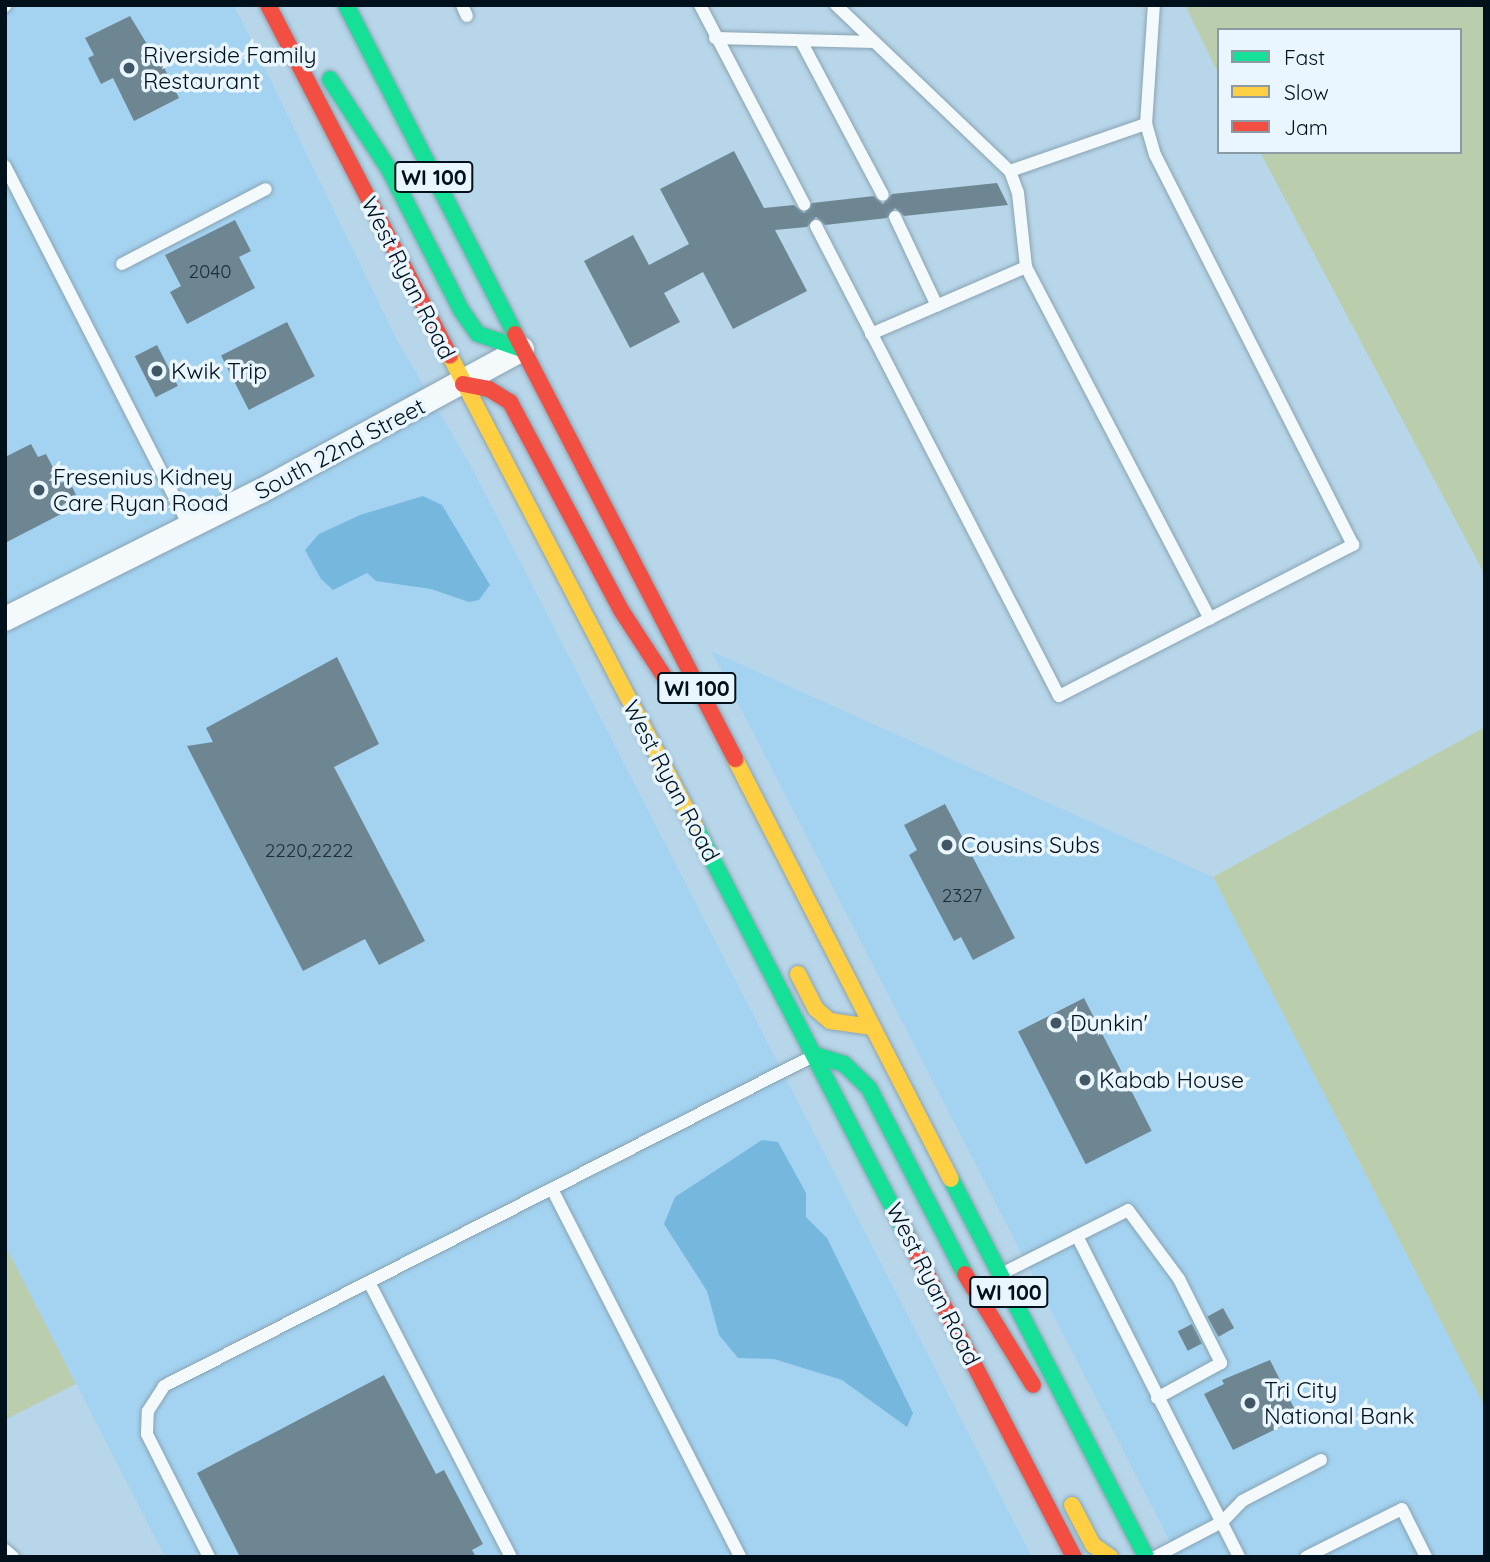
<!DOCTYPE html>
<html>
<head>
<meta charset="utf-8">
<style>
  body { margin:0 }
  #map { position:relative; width:1490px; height:1562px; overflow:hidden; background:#b8d6e9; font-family:Quicksand,sans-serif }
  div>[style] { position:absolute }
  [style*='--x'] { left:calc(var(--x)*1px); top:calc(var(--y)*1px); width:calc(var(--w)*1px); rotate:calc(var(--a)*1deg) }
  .built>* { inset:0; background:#a4d3f1 }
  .green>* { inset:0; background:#bacdac }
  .water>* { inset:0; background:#75b7dd }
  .building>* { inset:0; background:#6d8692; transform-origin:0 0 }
  .roads { filter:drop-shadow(0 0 2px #88a3b3) drop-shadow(0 0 2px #88a3b3) }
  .lane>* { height:12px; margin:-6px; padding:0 6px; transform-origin:6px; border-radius:6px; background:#f4f9fc }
  .street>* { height:24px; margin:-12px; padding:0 12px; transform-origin:12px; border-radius:12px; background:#f4f9fc }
  .fast>* { height:16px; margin:-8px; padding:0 8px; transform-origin:8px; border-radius:8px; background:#16e098 }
  .slow>* { height:16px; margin:-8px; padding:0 8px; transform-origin:8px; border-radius:8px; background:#ffcf43 }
  .jam>* { height:16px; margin:-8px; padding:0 8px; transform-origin:8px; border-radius:8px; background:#f24e42 }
  .dots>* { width:19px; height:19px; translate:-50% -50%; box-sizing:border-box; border:4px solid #e9f6ff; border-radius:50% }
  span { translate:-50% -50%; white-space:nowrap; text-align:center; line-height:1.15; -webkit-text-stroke:7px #e9f6ff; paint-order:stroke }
  .number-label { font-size:19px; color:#1b2e3a }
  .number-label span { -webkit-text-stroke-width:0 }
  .shield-label span { padding:2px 5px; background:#e9f6ff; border:2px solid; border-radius:5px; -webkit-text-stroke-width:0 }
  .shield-label { font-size:21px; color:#00111c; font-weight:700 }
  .poi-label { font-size:23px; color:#00111c }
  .left { translate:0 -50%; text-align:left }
  .street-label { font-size:23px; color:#00111c }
  .frame { position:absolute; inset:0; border:7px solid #00111c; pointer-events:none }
  .legend { position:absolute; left:1217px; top:28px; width:245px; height:126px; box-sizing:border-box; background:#e9f6ff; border:2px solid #8c9aa4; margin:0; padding:9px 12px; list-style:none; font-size:21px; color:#00111c }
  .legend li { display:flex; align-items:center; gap:14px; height:35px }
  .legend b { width:35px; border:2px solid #8c9aa4 }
</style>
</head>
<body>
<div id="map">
  <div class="built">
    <i style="clip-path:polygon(18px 5px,234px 5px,397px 340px,471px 466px,1032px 1557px,165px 1557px,5px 1245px,5px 11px)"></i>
    <i style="clip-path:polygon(711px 651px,1213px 877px,1485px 1407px,1485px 1557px,1178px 1557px)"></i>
  </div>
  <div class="green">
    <i style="clip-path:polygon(1185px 5px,1485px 5px,1485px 575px,1260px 152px,1460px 152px,1460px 30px,1219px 30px,1219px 75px)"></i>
    <i style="clip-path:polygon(1485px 727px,1485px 1407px,1213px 877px)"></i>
    <i style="clip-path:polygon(5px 1245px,76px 1384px,5px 1420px)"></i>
  </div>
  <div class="water">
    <i style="clip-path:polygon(423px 496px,442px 505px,490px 585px,479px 600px,469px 602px,431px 589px,376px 581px,367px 573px,333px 590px,321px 579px,305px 550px,319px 534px,360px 515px)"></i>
    <i style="clip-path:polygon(762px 1140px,778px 1142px,806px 1193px,806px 1217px,827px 1238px,913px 1413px,907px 1427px,842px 1380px,774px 1359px,738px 1358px,719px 1335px,707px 1291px,664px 1224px,675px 1197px)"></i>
  </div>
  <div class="building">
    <i style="clip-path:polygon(130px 16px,153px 54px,157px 53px,179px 98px,134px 121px,113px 78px,101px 84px,88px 58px,94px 55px,85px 38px)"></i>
    <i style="clip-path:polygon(734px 151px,764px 208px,794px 205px,804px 213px,812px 203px,874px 196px,883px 204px,892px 194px,997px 183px,1008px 205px,904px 216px,895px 208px,887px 218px,825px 225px,816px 217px,807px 227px,775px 230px,807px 291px,733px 329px,703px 272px,664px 293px,680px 322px,630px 348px,584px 261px,633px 235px,649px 265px,689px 244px,660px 189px)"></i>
    <i style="clip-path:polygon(235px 220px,251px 251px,239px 257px,255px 288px,187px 324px,170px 292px,181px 286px,165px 255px)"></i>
    <i style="left:287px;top:322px;width:61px;height:74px;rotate:63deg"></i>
    <i style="left:157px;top:345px;width:46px;height:25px;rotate:63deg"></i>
    <i style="clip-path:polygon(31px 444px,38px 457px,46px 454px,61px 483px,69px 480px,76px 495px,60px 507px,63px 513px,5px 543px,5px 457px)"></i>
    <i style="clip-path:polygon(337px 657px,379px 744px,334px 767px,425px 941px,379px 965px,365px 939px,303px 971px,187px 746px,213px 742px,206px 728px)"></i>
    <i style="clip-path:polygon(945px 804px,1015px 938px,973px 960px,961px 937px,954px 941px,909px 855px,917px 850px,904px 825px)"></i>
    <i style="left:1084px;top:998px;width:149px;height:74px;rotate:63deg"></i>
    <i style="left:1223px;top:1308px;width:23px;height:18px;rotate:61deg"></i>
    <i style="left:1192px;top:1324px;width:22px;height:16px;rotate:63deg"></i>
    <i style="clip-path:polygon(1270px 1360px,1299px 1418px,1233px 1450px,1204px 1394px,1224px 1384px,1222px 1380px)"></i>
    <i style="clip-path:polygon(384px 1375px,436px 1474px,444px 1470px,483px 1544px,472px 1550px,476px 1557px,240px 1557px,197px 1473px)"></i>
  </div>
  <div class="roads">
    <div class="lane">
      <i style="--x:462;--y:5;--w:12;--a:66"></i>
      <i style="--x:700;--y:5;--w:225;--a:62.4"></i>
      <i style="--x:836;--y:5;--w:240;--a:43.7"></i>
      <i style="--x:1010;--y:171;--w:23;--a:70"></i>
      <i style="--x:1018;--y:193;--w:74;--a:83.8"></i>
      <i style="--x:1026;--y:267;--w:397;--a:62.4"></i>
      <i style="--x:5;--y:6;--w:1;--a:-45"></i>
      <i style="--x:715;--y:38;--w:159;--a:1.4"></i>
      <i style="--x:801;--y:41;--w:174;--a:62"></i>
      <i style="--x:5;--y:166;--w:404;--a:62.9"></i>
      <i style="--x:1010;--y:171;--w:144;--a:-19.1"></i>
      <i style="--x:895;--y:217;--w:98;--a:64.7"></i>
      <i style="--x:816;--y:226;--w:529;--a:62.66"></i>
      <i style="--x:1059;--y:696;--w:331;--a:-27.2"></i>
      <i style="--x:1353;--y:545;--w:437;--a:-116.9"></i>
      <i style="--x:1155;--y:155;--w:32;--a:-106"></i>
      <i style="--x:1146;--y:124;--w:119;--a:-86.2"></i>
      <i style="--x:122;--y:264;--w:162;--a:-27.5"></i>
      <i style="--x:871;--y:334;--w:169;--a:-23.4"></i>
      <i style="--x:552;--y:1189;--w:413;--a:62.9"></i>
      <i style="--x:1077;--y:1236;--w:360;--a:63.2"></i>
      <i style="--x:1003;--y:1273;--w:140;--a:-26.7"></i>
      <i style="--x:1128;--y:1210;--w:86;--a:53.5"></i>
      <i style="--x:1179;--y:1279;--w:94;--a:63.4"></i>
      <i style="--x:1221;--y:1363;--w:73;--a:151.3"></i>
      <i style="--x:369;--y:1282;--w:309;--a:62.7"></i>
      <i style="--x:5;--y:1550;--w:11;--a:41"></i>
      <i style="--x:209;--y:1557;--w:138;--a:-116.8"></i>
      <i style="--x:147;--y:1434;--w:23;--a:-88"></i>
      <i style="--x:148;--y:1411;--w:30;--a:-57"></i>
      <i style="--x:164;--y:1386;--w:726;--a:-26.95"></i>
      <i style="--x:1155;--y:1557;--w:76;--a:-27.6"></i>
      <i style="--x:1222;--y:1522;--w:29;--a:-46"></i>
      <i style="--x:1242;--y:1501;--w:89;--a:-27.4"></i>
      <i style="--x:1306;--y:1557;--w:107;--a:-26.6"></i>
      <i style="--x:1402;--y:1509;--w:54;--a:63.4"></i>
    </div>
    <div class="street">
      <i style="--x:5;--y:619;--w:286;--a:-26.6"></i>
      <i style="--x:261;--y:491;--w:297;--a:-28.5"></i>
    </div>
    <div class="fast">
      <i style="--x:346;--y:5;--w:370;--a:62.8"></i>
      <i style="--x:330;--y:79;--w:108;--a:56.8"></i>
      <i style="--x:389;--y:169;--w:158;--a:62.9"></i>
      <i style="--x:461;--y:310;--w:29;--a:55"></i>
      <i style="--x:478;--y:334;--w:46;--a:18.8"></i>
      <i style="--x:696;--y:828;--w:463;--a:62.6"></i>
      <i style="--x:816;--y:1055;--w:29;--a:18"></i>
      <i style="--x:844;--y:1064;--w:35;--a:44"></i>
      <i style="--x:869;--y:1088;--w:209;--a:62.7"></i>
      <i style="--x:951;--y:1179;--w:425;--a:62.7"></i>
    </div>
    <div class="slow">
      <i style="--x:450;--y:356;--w:532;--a:62.47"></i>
      <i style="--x:735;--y:759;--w:472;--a:62.8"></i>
      <i style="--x:798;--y:974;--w:39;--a:63"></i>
      <i style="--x:816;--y:1009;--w:18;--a:41"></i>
      <i style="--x:830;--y:1021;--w:41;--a:8.3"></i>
      <i style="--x:1072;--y:1505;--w:45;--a:62.3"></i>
      <i style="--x:1093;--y:1545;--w:21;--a:35"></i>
    </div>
    <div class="jam">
      <i style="--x:268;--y:5;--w:395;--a:62.6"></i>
      <i style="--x:515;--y:334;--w:479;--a:62.6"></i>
      <i style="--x:463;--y:384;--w:26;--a:11"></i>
      <i style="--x:489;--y:389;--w:25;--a:32"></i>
      <i style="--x:510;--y:402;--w:236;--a:61.9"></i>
      <i style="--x:621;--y:610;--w:95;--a:57"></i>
      <i style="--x:909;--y:1239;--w:358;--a:62.6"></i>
      <i style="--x:965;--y:1274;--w:130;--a:58.5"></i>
    </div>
  </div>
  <div class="dots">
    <i style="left:129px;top:68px;background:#405664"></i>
    <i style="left:157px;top:371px;background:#405664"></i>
    <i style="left:39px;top:490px;background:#405664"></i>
    <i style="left:947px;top:845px;background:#405664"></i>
    <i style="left:1056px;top:1023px;background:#405664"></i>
    <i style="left:1085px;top:1080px;background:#405664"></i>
    <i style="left:1250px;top:1403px;background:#405664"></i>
  </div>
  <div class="number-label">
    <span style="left:210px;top:272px">2040</span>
    <span style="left:309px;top:851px">2220,2222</span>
    <span style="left:962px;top:896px">2327</span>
  </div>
  <div class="shield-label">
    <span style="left:434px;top:177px">WI 100</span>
    <span style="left:697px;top:688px">WI 100</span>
    <span style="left:1009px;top:1292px">WI 100</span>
  </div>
  <div class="poi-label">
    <span class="left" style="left:143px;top:68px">Riverside Family<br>Restaurant</span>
    <span class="left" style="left:171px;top:371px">Kwik Trip</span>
    <span class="left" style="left:53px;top:490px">Fresenius Kidney<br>Care Ryan Road</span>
    <span class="left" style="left:961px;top:845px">Cousins Subs</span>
    <span class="left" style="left:1070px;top:1023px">Dunkin'</span>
    <span class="left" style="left:1099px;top:1080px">Kabab House</span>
    <span class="left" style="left:1264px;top:1403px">Tri City<br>National Bank</span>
  </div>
  <div class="street-label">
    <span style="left:408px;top:278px;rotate:63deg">West Ryan Road</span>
    <span style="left:340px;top:449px;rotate:-28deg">South 22nd Street</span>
    <span style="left:671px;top:781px;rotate:62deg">West Ryan Road</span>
    <span style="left:933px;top:1284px;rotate:63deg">West Ryan Road</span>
  </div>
  <div class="frame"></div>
  <ul class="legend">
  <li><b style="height:9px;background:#16e098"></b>Fast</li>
  <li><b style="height:9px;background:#ffcf43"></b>Slow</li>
  <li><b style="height:9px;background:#f24e42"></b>Jam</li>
  </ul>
</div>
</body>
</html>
